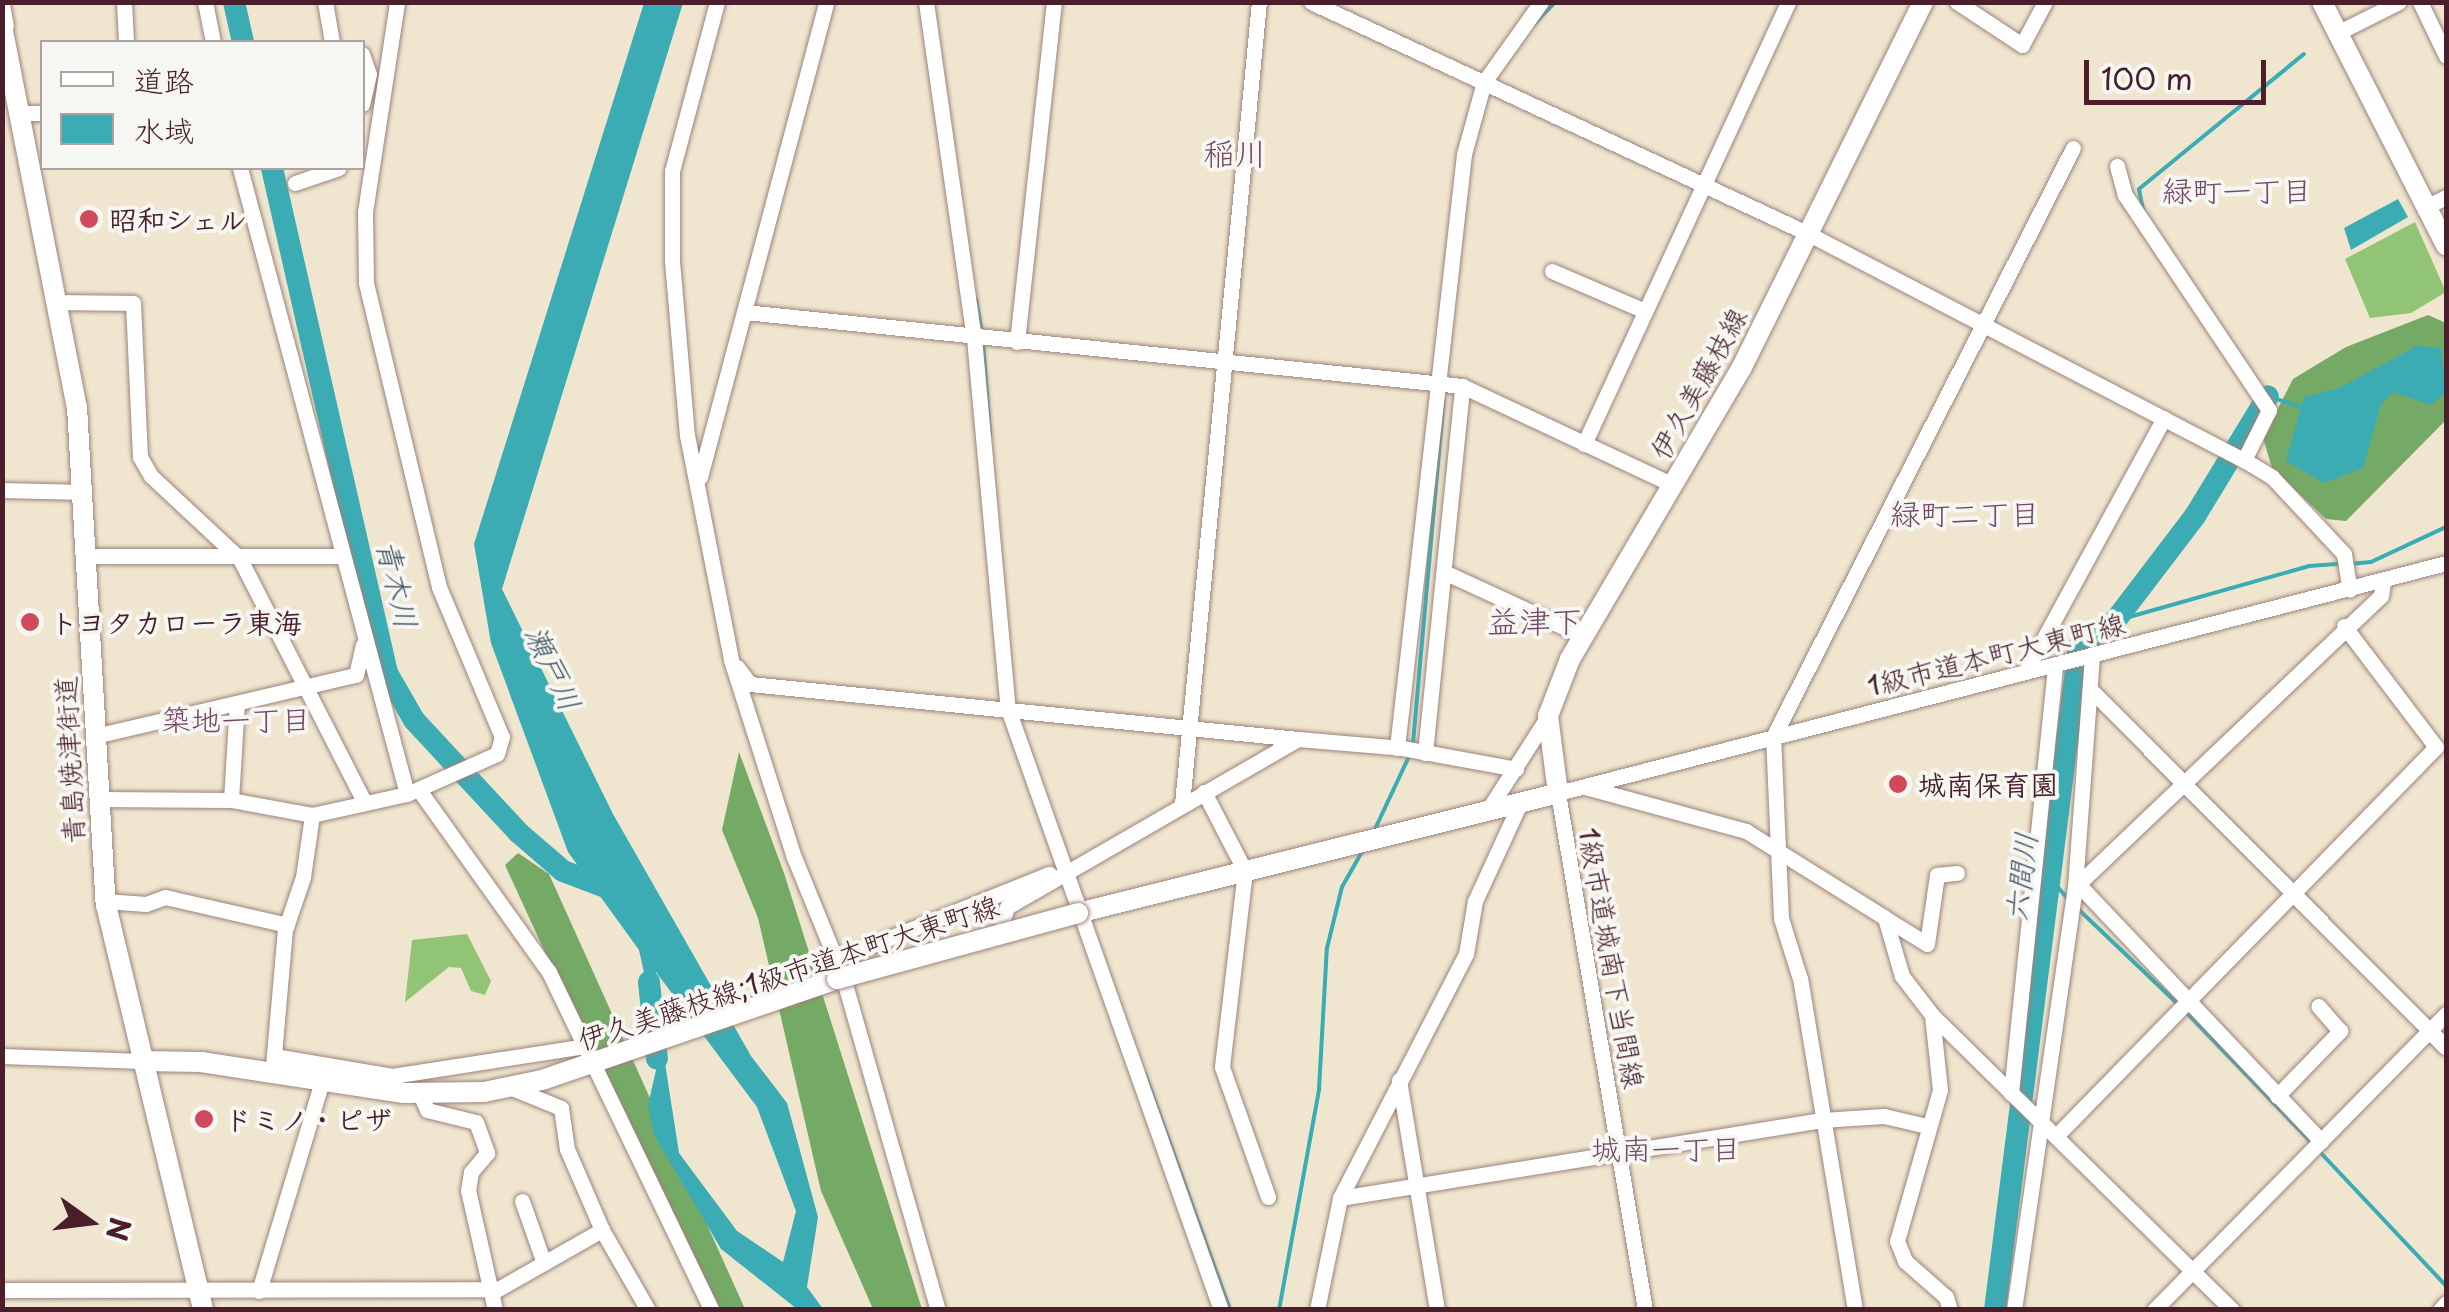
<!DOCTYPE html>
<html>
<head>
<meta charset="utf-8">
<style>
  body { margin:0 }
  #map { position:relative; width:2449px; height:1312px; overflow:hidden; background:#f0e6cf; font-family:"Playpen Sans","Klee One",sans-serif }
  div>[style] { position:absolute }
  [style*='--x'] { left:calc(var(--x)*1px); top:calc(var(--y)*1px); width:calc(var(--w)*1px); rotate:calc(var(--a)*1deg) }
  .green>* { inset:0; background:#92c475 }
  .forest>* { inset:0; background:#75aa66 }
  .water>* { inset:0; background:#3bacb4 }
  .stream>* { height:4px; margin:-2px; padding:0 2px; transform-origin:2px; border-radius:2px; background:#3bacb4 }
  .river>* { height:22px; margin:-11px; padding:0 11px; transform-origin:11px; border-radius:11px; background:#3bacb4 }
  .roads { filter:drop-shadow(0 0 2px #9d827d) drop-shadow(0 0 2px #9d827d) }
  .minor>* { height:15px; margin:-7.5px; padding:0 7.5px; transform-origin:7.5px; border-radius:7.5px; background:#fff }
  .major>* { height:20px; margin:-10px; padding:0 10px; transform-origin:10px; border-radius:10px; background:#fff }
  .bridges { filter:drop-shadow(0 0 2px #9d827d) drop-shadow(0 0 2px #9d827d) }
  .major-bridge>* { height:20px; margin:-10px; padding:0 10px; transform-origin:10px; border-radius:10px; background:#fff }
  .dots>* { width:28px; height:28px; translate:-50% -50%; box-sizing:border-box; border:5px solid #f6f6f2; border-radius:50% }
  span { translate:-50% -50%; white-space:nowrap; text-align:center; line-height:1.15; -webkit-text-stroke:8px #f6f6f2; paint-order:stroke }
  .poi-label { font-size:28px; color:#4a1f2b; font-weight:700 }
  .left { translate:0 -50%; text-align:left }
  .street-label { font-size:28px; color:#4a1f2b }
  .neighbourhood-label { font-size:30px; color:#744866 }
  .water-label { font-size:30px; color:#445762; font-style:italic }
  .quarter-label { font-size:32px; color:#744866 }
  .frame { position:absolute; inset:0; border:5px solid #4a1f2b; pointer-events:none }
  .legend { position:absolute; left:40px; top:40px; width:325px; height:130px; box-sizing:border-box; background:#f6f6f2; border:2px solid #b1a0a2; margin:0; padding:12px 18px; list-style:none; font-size:30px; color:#4a1f2b }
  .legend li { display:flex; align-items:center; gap:20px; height:50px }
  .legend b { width:50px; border:2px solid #b1a0a2 }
  .north { position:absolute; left:40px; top:1172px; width:100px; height:100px; -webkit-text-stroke:8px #f6f6f2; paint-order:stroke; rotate:104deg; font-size:28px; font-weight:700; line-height:40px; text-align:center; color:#4a1f2b }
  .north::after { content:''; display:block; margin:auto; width:35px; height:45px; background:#4a1f2b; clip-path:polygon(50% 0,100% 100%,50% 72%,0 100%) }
  .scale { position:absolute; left:2084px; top:60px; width:182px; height:45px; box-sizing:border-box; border:5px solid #4a1f2b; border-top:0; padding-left:12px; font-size:30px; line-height:35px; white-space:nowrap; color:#4a1f2b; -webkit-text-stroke:8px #f6f6f2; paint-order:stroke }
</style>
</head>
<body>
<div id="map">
  <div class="green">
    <i style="clip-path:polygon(2415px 222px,2446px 292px,2411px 313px,2370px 318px,2345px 259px)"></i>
    <i style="clip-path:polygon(467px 934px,491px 981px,485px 995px,471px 991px,461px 968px,449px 967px,405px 1002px,412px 940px)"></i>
  </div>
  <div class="forest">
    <i style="clip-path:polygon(2428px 315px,2446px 323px,2446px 420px,2346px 521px,2326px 519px,2272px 468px,2263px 438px,2293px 379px,2346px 347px)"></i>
    <i style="clip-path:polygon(739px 752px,784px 873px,922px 1309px,873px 1309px,821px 1191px,758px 918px,722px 830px)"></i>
    <i style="clip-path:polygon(518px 853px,549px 874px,745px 1309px,716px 1309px,658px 1199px,505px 865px)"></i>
  </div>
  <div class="water">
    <i style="clip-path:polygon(644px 3px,683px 3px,502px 589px,613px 814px,751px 1056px,787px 1103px,818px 1217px,807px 1287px,823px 1309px,797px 1309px,721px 1249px,654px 1135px,648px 1105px,662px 1044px,679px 1153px,737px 1231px,783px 1262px,796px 1211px,757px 1107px,656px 972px,660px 1006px,652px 1009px,639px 950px,568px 852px,491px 643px,474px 544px)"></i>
    <i style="clip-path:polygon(2398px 199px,2408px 217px,2351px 250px,2344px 228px)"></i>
    <i style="clip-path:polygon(2417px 346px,2441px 348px,2446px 393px,2430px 405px,2394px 392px,2381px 404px,2363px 468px,2324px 483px,2286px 461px,2304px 397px,2339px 388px)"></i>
  </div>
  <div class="stream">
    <i style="--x:1534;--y:24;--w:30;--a:-46"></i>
    <i style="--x:2143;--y:210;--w:21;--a:-101"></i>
    <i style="--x:2139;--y:189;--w:213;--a:-39.3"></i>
    <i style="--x:976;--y:299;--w:36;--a:80"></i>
    <i style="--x:983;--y:343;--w:91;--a:85.6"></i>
    <i style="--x:2268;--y:396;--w:36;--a:19"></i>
    <i style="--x:2349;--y:564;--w:22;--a:-5"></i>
    <i style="--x:2371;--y:562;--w:83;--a:-25"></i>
    <i style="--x:2115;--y:621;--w:202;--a:-15.8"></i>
    <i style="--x:2309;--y:566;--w:31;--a:-4"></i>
    <i style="--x:1413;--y:743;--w:345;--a:-84.9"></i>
    <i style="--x:1375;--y:829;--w:85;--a:-64.9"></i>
    <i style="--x:2048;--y:876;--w:32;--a:49"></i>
    <i style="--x:2076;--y:907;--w:141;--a:43.6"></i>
    <i style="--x:2184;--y:1010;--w:186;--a:46.1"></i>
    <i style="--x:1145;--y:1074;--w:251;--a:70.2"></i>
    <i style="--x:2319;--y:1151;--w:185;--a:46.7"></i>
    <i style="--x:1279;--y:1310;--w:225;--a:-79.7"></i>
    <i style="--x:1319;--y:1089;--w:141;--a:-86.8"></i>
    <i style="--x:1327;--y:948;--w:63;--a:-76.2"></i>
    <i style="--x:1342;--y:887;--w:43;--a:-60.4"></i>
  </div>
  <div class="river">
    <i style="--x:234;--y:2;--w:41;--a:77.3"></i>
    <i style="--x:272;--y:168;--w:518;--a:77.17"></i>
    <i style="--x:387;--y:673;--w:54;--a:60.1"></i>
    <i style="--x:414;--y:720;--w:154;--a:47.1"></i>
    <i style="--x:519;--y:833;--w:58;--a:40.8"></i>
    <i style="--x:563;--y:871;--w:60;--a:20.6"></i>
    <i style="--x:649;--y:982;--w:77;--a:84.1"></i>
    <i style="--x:1995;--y:1310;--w:669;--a:-82.79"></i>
    <i style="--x:2079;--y:646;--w:44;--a:-34.8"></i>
    <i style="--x:2115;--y:621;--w:132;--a:-52.7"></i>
    <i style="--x:2195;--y:516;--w:140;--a:-58.7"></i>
  </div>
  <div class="roads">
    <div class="minor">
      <i style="--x:124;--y:2;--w:40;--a:87.1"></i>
      <i style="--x:205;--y:2;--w:41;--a:78.7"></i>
      <i style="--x:325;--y:2;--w:41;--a:80.1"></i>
      <i style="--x:717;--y:2;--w:175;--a:104.9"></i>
      <i style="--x:672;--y:171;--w:90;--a:90"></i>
      <i style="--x:672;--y:261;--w:175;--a:85.1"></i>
      <i style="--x:687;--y:435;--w:229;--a:78.9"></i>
      <i style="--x:731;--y:660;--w:207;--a:72.3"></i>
      <i style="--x:794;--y:857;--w:130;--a:67.8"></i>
      <i style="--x:843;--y:977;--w:346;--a:74.1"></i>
      <i style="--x:926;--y:2;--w:339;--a:81.9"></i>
      <i style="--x:974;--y:338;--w:373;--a:84.8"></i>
      <i style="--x:1008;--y:709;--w:638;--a:70.49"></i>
      <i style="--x:1311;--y:2;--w:549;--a:24.98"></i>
      <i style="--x:1809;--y:234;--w:490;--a:27.5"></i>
      <i style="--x:2244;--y:460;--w:33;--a:31"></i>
      <i style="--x:2272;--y:477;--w:105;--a:46.9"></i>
      <i style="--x:2344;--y:554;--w:36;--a:81"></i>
      <i style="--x:1957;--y:2;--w:78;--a:33.5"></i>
      <i style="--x:2022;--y:45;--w:49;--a:-61.9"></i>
      <i style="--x:2420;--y:2;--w:60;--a:64.3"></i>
      <i style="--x:2;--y:4;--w:22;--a:80"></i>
      <i style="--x:2337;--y:33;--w:69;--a:-26.6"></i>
      <i style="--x:362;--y:54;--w:21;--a:71"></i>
      <i style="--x:369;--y:74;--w:31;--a:103"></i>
      <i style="--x:23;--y:113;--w:19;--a:0"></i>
      <i style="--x:2117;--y:166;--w:30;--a:75"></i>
      <i style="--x:2125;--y:195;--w:259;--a:56.2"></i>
      <i style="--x:2269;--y:410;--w:56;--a:116.6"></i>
      <i style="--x:240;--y:168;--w:648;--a:75.06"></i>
      <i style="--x:295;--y:183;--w:46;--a:-18.8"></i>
      <i style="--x:2427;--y:206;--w:21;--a:-25"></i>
      <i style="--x:1552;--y:271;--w:101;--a:23.3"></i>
      <i style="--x:60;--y:302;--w:73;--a:0.8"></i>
      <i style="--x:133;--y:303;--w:154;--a:87.4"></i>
      <i style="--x:140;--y:457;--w:22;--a:60"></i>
      <i style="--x:151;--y:476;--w:122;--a:43"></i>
      <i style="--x:240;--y:559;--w:274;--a:62.9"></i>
      <i style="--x:745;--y:312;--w:721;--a:5.89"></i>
      <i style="--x:1462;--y:386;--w:233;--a:25.1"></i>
      <i style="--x:1017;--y:342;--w:342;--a:-83.8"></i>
      <i style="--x:1584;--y:444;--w:487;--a:-65.2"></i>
      <i style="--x:700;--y:477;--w:491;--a:-75.1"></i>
      <i style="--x:2;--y:490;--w:82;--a:1.4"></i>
      <i style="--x:87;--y:556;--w:252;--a:0"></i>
      <i style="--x:1444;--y:572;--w:153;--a:24.7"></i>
      <i style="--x:737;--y:667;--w:21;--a:53"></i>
      <i style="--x:750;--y:684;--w:551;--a:5.73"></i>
      <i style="--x:2026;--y:671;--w:288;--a:-61.4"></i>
      <i style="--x:2094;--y:693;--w:499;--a:45.2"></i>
      <i style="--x:95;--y:736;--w:268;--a:-13.2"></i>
      <i style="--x:356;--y:675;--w:31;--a:-77"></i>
      <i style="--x:1397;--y:748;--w:598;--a:-83.56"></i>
      <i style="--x:1464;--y:154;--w:75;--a:-74.5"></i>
      <i style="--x:1484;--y:82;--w:98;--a:-54.5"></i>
      <i style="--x:1425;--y:753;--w:369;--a:-84.2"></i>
      <i style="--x:1585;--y:787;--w:167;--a:15.3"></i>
      <i style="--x:1746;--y:831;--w:164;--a:32"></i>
      <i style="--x:1885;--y:918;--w:60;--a:73.7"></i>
      <i style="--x:1902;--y:976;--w:49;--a:52.4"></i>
      <i style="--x:1932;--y:1015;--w:421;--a:44.5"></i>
      <i style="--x:419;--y:790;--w:224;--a:54.5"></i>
      <i style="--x:549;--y:972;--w:375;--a:64.3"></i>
      <i style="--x:1204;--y:792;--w:89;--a:62.6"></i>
      <i style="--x:1245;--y:871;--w:197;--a:96.7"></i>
      <i style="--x:1222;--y:1067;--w:138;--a:70.5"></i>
      <i style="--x:97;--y:799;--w:134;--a:0.4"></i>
      <i style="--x:231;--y:800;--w:82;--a:10.5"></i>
      <i style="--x:312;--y:815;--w:97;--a:-12.5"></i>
      <i style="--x:407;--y:794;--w:98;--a:-24"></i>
      <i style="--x:497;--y:754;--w:18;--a:-74"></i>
      <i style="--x:502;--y:737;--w:163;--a:-112.8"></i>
      <i style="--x:439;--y:587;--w:313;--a:-103.5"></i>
      <i style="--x:366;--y:283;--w:71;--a:-90.8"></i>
      <i style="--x:365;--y:212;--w:212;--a:-81.3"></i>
      <i style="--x:231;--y:800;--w:97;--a:-86.5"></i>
      <i style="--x:1182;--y:804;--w:806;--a:-84.52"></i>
      <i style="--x:1488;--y:810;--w:112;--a:-57.4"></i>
      <i style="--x:2078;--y:884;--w:354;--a:46.6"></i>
      <i style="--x:2075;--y:887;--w:422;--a:-43.6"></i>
      <i style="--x:2381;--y:596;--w:14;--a:-82"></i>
      <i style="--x:105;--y:901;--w:41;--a:4.2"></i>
      <i style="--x:146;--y:904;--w:20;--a:-20"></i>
      <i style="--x:165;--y:897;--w:125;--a:12.9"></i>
      <i style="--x:1885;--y:918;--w:49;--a:31.8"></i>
      <i style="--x:1927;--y:944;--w:70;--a:-81.8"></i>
      <i style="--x:1937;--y:875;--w:20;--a:-6"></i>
      <i style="--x:999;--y:933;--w:27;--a:-73"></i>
      <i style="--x:1007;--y:907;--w:336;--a:-30"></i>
      <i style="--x:1298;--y:739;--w:104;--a:4.9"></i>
      <i style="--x:1402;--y:748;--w:116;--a:10.4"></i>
      <i style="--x:835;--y:960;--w:231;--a:-21.9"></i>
      <i style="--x:1932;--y:1015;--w:75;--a:83.9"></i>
      <i style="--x:1940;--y:1090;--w:157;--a:105.9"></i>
      <i style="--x:1897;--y:1241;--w:22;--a:68"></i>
      <i style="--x:1905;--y:1261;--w:55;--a:41.3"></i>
      <i style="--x:1946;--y:1297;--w:14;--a:73"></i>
      <i style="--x:2;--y:1056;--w:141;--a:2"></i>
      <i style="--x:274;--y:1056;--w:120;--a:9.6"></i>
      <i style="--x:392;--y:1076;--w:195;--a:-8.8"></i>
      <i style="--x:273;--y:1066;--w:137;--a:-85"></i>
      <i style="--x:285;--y:930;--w:56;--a:-71.2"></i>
      <i style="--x:303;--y:877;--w:63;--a:-81.7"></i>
      <i style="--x:1399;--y:1080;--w:233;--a:80.6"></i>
      <i style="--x:512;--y:1088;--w:53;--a:22.2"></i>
      <i style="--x:561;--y:1108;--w:41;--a:81.7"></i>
      <i style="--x:567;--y:1149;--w:88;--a:66.6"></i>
      <i style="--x:602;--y:1230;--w:92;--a:60.1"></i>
      <i style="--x:2011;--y:1093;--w:431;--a:-84.1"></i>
      <i style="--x:420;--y:1094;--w:17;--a:66"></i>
      <i style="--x:427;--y:1110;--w:50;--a:13.8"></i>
      <i style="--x:476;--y:1122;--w:33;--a:70"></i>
      <i style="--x:487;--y:1153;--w:25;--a:130"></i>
      <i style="--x:471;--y:1172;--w:18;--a:99"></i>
      <i style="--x:468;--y:1190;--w:123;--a:77.3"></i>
      <i style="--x:2277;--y:1096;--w:91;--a:-45.9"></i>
      <i style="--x:2340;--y:1031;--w:33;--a:-131"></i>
      <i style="--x:2057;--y:1135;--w:542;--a:-45.67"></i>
      <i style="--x:2436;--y:747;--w:152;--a:-127.2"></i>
      <i style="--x:1340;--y:1198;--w:488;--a:-9.2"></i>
      <i style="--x:1822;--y:1120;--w:62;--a:-3.7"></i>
      <i style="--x:1884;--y:1116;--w:44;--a:13.1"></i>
      <i style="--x:522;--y:1201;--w:66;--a:70.5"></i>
      <i style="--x:2;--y:1290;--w:488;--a:-0.1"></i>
      <i style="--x:259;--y:1291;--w:219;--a:-73.3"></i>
      <i style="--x:491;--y:1293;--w:128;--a:-29.6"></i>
      <i style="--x:1317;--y:1310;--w:114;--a:-78.4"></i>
      <i style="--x:1340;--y:1198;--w:275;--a:-62.7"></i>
      <i style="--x:1466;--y:954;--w:54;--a:-80.4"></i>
      <i style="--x:1475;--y:901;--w:108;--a:-65.3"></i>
      <i style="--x:1645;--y:1310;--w:524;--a:-99.55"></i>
      <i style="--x:1558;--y:793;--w:917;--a:-14.52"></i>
      <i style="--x:1855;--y:1310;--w:336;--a:-99.4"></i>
      <i style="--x:1800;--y:979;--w:64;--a:-107.3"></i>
      <i style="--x:1781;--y:918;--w:181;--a:-92.5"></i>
      <i style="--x:1773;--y:737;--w:661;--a:-63.01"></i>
      <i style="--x:2014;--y:1310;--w:427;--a:-81.8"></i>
      <i style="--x:2075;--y:887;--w:233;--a:-85.8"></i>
      <i style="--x:2154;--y:1310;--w:416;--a:-45.4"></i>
      <i style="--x:2440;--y:1310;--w:9;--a:-49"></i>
    </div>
    <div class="major">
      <i style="--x:2322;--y:2;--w:273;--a:63"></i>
      <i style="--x:2;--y:26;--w:388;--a:78.9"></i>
      <i style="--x:77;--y:407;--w:499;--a:86.7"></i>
      <i style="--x:106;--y:905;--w:416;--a:76.5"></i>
      <i style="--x:1078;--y:913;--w:495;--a:-14"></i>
      <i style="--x:1558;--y:793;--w:78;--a:-97.4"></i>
      <i style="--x:1548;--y:716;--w:61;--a:-68.9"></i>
      <i style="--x:1570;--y:659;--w:337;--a:-59.5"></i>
      <i style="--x:1741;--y:369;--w:410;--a:-63.6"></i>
      <i style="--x:143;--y:1061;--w:58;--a:1"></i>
      <i style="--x:201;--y:1062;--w:205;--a:8.7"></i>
      <i style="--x:404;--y:1093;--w:80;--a:-0.7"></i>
      <i style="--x:484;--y:1092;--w:59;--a:-11.7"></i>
      <i style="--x:542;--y:1080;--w:312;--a:-18.9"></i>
    </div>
  </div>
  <div class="bridges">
    <div class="major-bridge">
      <i style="--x:837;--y:979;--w:250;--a:-15.3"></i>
    </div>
  </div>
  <div class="dots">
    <i style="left:89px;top:219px;background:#d1495b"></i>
    <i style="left:30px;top:622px;background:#d1495b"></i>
    <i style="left:1898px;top:784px;background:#d1495b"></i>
    <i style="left:204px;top:1119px;background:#d1495b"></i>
  </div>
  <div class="poi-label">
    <span class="left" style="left:109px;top:219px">昭和シェル</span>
    <span class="left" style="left:50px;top:622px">トヨタカローラ東海</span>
    <span class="left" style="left:1918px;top:784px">城南保育園</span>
    <span class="left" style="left:224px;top:1119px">ドミノ・ピザ</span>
  </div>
  <div class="street-label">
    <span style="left:1698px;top:383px;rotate:-61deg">伊久美藤枝線</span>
    <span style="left:1996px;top:654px;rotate:-14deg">1級市道本町大東町線</span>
    <span style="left:69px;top:760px;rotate:-93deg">青島焼津街道</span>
    <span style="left:1612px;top:958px;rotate:80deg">1級市道城南下当間線</span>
    <span style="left:788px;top:972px;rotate:-18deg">伊久美藤枝線;1級市道本町大東町線</span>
  </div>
  <div class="neighbourhood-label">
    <span style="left:2237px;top:190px">緑町一丁目</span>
    <span style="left:1965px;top:513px">緑町二丁目</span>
    <span style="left:236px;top:719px">築地一丁目</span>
    <span style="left:1666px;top:1148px">城南一丁目</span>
  </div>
  <div class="water-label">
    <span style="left:398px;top:584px;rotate:77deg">青木川</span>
    <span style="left:554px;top:668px;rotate:65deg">瀬戸川</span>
    <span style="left:2020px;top:877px;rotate:-83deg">六間川</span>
  </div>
  <div class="quarter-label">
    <span style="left:1235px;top:152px">稲川</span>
    <span style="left:1535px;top:620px">益津下</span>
  </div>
  <div class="frame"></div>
  <ul class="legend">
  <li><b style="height:12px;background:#fff"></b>道路</li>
  <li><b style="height:28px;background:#3bacb4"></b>水域</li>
  </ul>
  <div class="north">N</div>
  <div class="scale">100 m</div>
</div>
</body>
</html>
